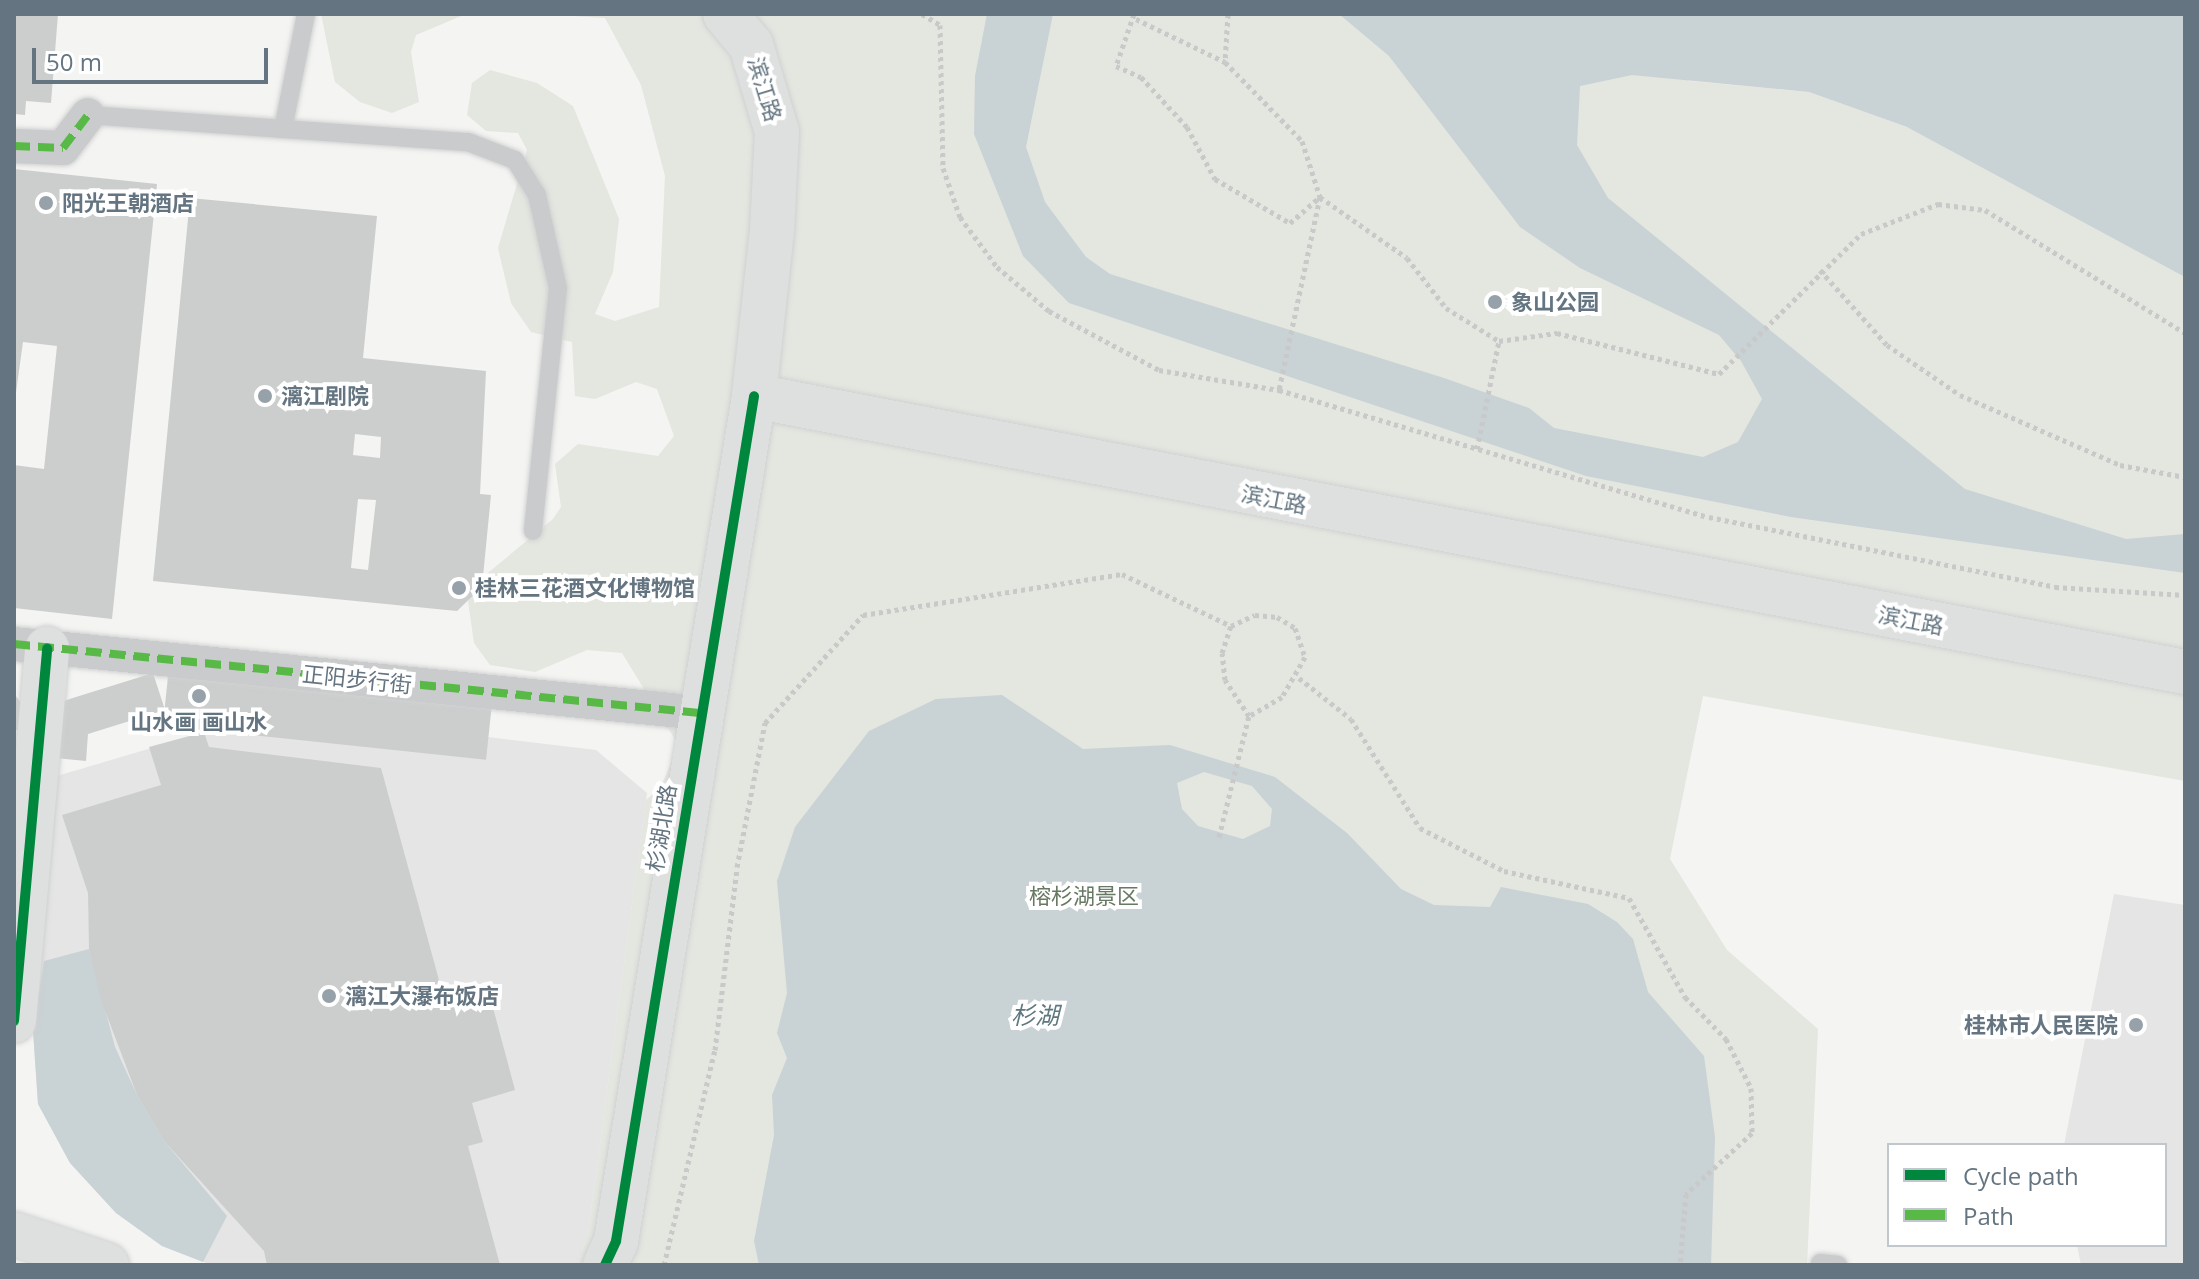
<!DOCTYPE html>
<html>
<head>
<meta charset="utf-8">
<style>
  body { margin:0 }
  #map { position:relative; width:2199px; height:1279px; overflow:hidden; background:#f4f4f2; font-family:"Open Sans","Noto Sans SC",sans-serif }
  div>[style] { position:absolute }
  [style*='--x'] { left:calc(var(--x)*1px); top:calc(var(--y)*1px); width:calc(var(--w)*1px); rotate:calc(var(--a)*1deg) }
  .built>* { inset:0; background:#e4e5e4 }
  .green>* { inset:0; background:#e4e6e0 }
  .water>* { inset:0; background:#c9d2d4 }
  .building>* { inset:0; background:#cccecd; transform-origin:0 0 }
  .path>* { height:5px; margin-top:-2.5px; transform-origin:0; background:repeating-linear-gradient(90deg,#c8c9c8 0 4px,transparent 0 8px) }
  .roads { filter:drop-shadow(0 0 2px #d0d1d2) drop-shadow(0 0 2px #d0d1d2) }
  .lane>* { height:18px; margin:-9px; padding:0 9px; transform-origin:9px; border-radius:9px; background:#cacbcc }
  .street>* { height:34px; margin:-17px; padding:0 17px; transform-origin:17px; border-radius:17px; background:#cacbcc }
  .secondary>* { height:44px; margin:-22px; padding:0 22px; transform-origin:22px; border-radius:22px; background:#dedfdf }
  .quiet>* { height:8px; margin-top:-4px; transform-origin:0; background:repeating-linear-gradient(90deg,#58b947 0 16px,transparent 0 24px) }
  .cycleway>* { height:10px; margin:-5px; padding:0 5px; transform-origin:5px; border-radius:5px; background:#00873e }
  .dots>* { width:22px; height:22px; translate:-50% -50%; box-sizing:border-box; border:4px solid #fff; border-radius:50% }
  span { translate:-50% -50%; white-space:nowrap; text-align:center; line-height:1.15; -webkit-text-stroke:8px #fff; paint-order:stroke }
  .street-label { font-size:22px; color:#647581 }
  .poi-label { font-size:22px; color:#647581; font-weight:700 }
  .left { translate:0 -50%; text-align:left }
  .right { translate:-100% -50%; text-align:right }
  .park-label { font-size:22px; color:#687963 }
  .water-label { font-size:24px; color:#5f777f; font-style:italic }
  .frame { position:absolute; inset:0; border:16px solid #647581; pointer-events:none }
  .legend { position:absolute; left:1887px; top:1143px; width:280px; height:104px; box-sizing:border-box; background:#fff; border:2px solid #c1c8cd; margin:0; padding:10px 14px; list-style:none; font-size:24px; color:#647581 }
  .legend li { display:flex; align-items:center; gap:16px; height:40px }
  .legend b { width:40px; border:2px solid #c1c8cd }
  .scale { position:absolute; left:32px; top:48px; width:236px; height:36px; box-sizing:border-box; border:4px solid #647581; border-top:0; padding-left:10px; font-size:24px; line-height:28px; white-space:nowrap; color:#647581; -webkit-text-stroke:6px #fff; paint-order:stroke }
</style>
</head>
<body>
<div id="map">
  <div class="built">
    <i style="clip-path:polygon(209px 731px,488px 737px,596px 750px,647px 793px,588px 1233px,577px 1265px,212px 1265px,162px 1246px,116px 1213px,70px 1163px,38px 1104px,33px 1031px,57px 776px)"></i>
    <i style="clip-path:polygon(2114px 894px,2185px 905px,2185px 1265px,2081px 1265px,2077px 1245px,2165px 1245px,2165px 1145px,2064px 1145px)"></i>
  </div>
  <div class="green">
    <i style="clip-path:polygon(321px 14px,466px 14px,416px 35px,411px 52px,419px 102px,392px 113px,360px 102px,335px 82px)"></i>
    <i style="clip-path:polygon(541px 14px,1542px 14px,1690px 81px,1809px 92px,1907px 127px,2185px 249px,2185px 781px,1703px 696px,1670px 859px,1727px 950px,1818px 1029px,1807px 1265px,577px 1265px,588px 1233px,646px 800px,660px 788px,679px 746px,622px 653px,587px 650px,535px 672px,490px 665px,474px 643px,468px 601px,483px 577px,553px 519px,561px 507px,555px 464px,578px 444px,658px 456px,674px 436px,657px 389px,636px 382px,595px 399px,575px 396px,572px 342px,531px 332px,511px 303px,498px 248px,527px 150px,518px 133px,486px 131px,467px 115px,472px 83px,490px 70px,537px 83px,573px 106px,619px 219px,613px 272px,595px 314px,615px 321px,659px 307px,665px 176px,641px 85px,605px 18px)"></i>
  </div>
  <div class="water">
    <i style="clip-path:polygon(987px 14px,1053px 14px,1026px 147px,1045px 202px,1086px 257px,1110px 274px,1444px 378px,1529px 408px,1554px 428px,1703px 457px,1738px 442px,1762px 399px,1741px 361px,1719px 335px,1580px 268px,1520px 227px,1389px 56px,1339px 14px,2185px 14px,2185px 277px,1907px 127px,1809px 92px,1632px 75px,1580px 86px,1577px 145px,1608px 198px,1965px 489px,2126px 539px,2185px 534px,2185px 573px,1791px 517px,1586px 476px,1069px 303px,1023px 256px,974px 134px,975px 76px)"></i>
    <i style="clip-path:polygon(evenodd,1002px 695px,1083px 749px,1170px 745px,1275px 777px,1347px 833px,1401px 889px,1434px 905px,1490px 907px,1501px 887px,1588px 904px,1617px 922px,1633px 939px,1648px 992px,1704px 1056px,1715px 1137px,1711px 1265px,759px 1265px,754px 1241px,774px 1135px,772px 1095px,787px 1058px,777px 1033px,787px 993px,777px 881px,795px 827px,869px 731px,936px 699px,1002px 695px,1204px 772px,1252px 786px,1272px 809px,1270px 826px,1243px 839px,1198px 826px,1182px 809px,1177px 783px,1204px 772px)"></i>
    <i style="clip-path:polygon(89px 949px,115px 1047px,137px 1095px,164px 1141px,227px 1216px,203px 1262px,162px 1246px,116px 1213px,70px 1163px,38px 1104px,33px 1031px,44px 961px)"></i>
  </div>
  <div class="building">
    <i style="clip-path:polygon(14px 14px,58px 14px,51px 103px,26px 101px,25px 115px,14px 114px)"></i>
    <i style="clip-path:polygon(14px 169px,157px 184px,112px 619px,14px 608px,14px 465px,44px 469px,57px 346px,23px 342px,14px 407px)"></i>
    <i style="clip-path:polygon(evenodd,190px 198px,377px 216px,363px 358px,486px 371px,480px 494px,491px 495px,482px 587px,457px 611px,153px 581px,190px 198px,355px 434px,381px 437px,380px 458px,353px 455px,355px 434px,190px 198px,358px 499px,376px 500px,368px 570px,351px 568px,358px 499px)"></i>
    <i style="left:169px;top:667px;width:325px;height:59px;rotate:6deg"></i>
    <i style="clip-path:polygon(153px 673px,165px 710px,88px 734px,86px 761px,55px 758px,60px 702px)"></i>
    <i style="clip-path:polygon(14px 694px,28px 711px,26px 731px,14px 730px)"></i>
    <i style="clip-path:polygon(204px 732px,209px 747px,381px 768px,445px 1002px,488px 989px,515px 1090px,472px 1103px,483px 1142px,468px 1146px,500px 1265px,267px 1265px,264px 1251px,164px 1141px,137px 1095px,101px 1000px,89px 949px,88px 893px,62px 815px,161px 785px,149px 747px)"></i>
  </div>
  <div class="path">
    <i style="--x:922;--y:14;--w:21;--a:31"></i>
    <i style="--x:940;--y:25;--w:143;--a:88.8"></i>
    <i style="--x:943;--y:168;--w:52;--a:70.9"></i>
    <i style="--x:960;--y:217;--w:62;--a:53.5"></i>
    <i style="--x:997;--y:267;--w:68;--a:40.2"></i>
    <i style="--x:1049;--y:311;--w:125;--a:28.2"></i>
    <i style="--x:1159;--y:370;--w:122;--a:9.5"></i>
    <i style="--x:1279;--y:390;--w:448;--a:16.5"></i>
    <i style="--x:1709;--y:517;--w:353;--a:11.4"></i>
    <i style="--x:2055;--y:587;--w:130;--a:3.5"></i>
    <i style="--x:1134;--y:14;--w:55;--a:109.1"></i>
    <i style="--x:1116;--y:66;--w:27;--a:24"></i>
    <i style="--x:1141;--y:77;--w:68;--a:47.4"></i>
    <i style="--x:1187;--y:127;--w:59;--a:61.7"></i>
    <i style="--x:1215;--y:179;--w:87;--a:30.4"></i>
    <i style="--x:1290;--y:223;--w:40;--a:-41"></i>
    <i style="--x:1320;--y:197;--w:106;--a:35"></i>
    <i style="--x:1407;--y:258;--w:63;--a:52"></i>
    <i style="--x:1446;--y:308;--w:62;--a:31.9"></i>
    <i style="--x:1499;--y:341;--w:59;--a:-7.9"></i>
    <i style="--x:1557;--y:333;--w:167;--a:14.2"></i>
    <i style="--x:1719;--y:374;--w:199;--a:-44.6"></i>
    <i style="--x:1861;--y:234;--w:83;--a:-21.3"></i>
    <i style="--x:1938;--y:204;--w:47;--a:7.3"></i>
    <i style="--x:1985;--y:210;--w:235;--a:31.6"></i>
    <i style="--x:1228;--y:14;--w:48;--a:93.6"></i>
    <i style="--x:1225;--y:62;--w:110;--a:45.7"></i>
    <i style="--x:1302;--y:141;--w:59;--a:72.2"></i>
    <i style="--x:1320;--y:197;--w:197;--a:102"></i>
    <i style="--x:1136;--y:19;--w:99;--a:25.8"></i>
    <i style="--x:1820;--y:270;--w:101;--a:48.2"></i>
    <i style="--x:1887;--y:345;--w:88;--a:34.4"></i>
    <i style="--x:1960;--y:395;--w:175;--a:23.6"></i>
    <i style="--x:2120;--y:465;--w:66;--a:10.5"></i>
    <i style="--x:1477;--y:449;--w:110;--a:-78.5"></i>
    <i style="--x:1299;--y:678;--w:66;--a:38.3"></i>
    <i style="--x:1351;--y:719;--w:129;--a:57.7"></i>
    <i style="--x:1420;--y:828;--w:94;--a:27.1"></i>
    <i style="--x:1504;--y:871;--w:128;--a:12.2"></i>
    <i style="--x:1629;--y:898;--w:114;--a:60.5"></i>
    <i style="--x:1685;--y:997;--w:59;--a:45.7"></i>
    <i style="--x:1726;--y:1039;--w:55;--a:63"></i>
    <i style="--x:1751;--y:1088;--w:45;--a:88.7"></i>
    <i style="--x:1752;--y:1133;--w:90;--a:137.3"></i>
    <i style="--x:1686;--y:1194;--w:71;--a:94.8"></i>
    <i style="--x:1219;--y:837;--w:125;--a:-76.1"></i>
    <i style="--x:1249;--y:716;--w:43;--a:-123.7"></i>
    <i style="--x:1225;--y:680;--w:27;--a:-96"></i>
    <i style="--x:1222;--y:653;--w:28;--a:-72"></i>
    <i style="--x:1231;--y:626;--w:26;--a:-25"></i>
    <i style="--x:1255;--y:615;--w:22;--a:5"></i>
    <i style="--x:1277;--y:617;--w:21;--a:31"></i>
    <i style="--x:1295;--y:628;--w:31;--a:71"></i>
    <i style="--x:1305;--y:657;--w:46;--a:119.9"></i>
    <i style="--x:1282;--y:697;--w:38;--a:150"></i>
    <i style="--x:664;--y:1265;--w:221;--a:-76.7"></i>
    <i style="--x:715;--y:1050;--w:184;--a:-83.1"></i>
    <i style="--x:737;--y:867;--w:147;--a:-79"></i>
    <i style="--x:765;--y:723;--w:146;--a:-47.8"></i>
    <i style="--x:863;--y:615;--w:262;--a:-9"></i>
    <i style="--x:1122;--y:574;--w:121;--a:25.5"></i>
  </div>
  <div class="roads">
    <div class="lane">
      <i style="--x:88;--y:115;--w:381;--a:4.1"></i>
      <i style="--x:468;--y:142;--w:50;--a:21"></i>
      <i style="--x:515;--y:160;--w:41;--a:57.8"></i>
      <i style="--x:537;--y:195;--w:95;--a:77.3"></i>
      <i style="--x:558;--y:288;--w:244;--a:95.9"></i>
      <i style="--x:283;--y:129;--w:117;--a:-78.7"></i>
      <i style="--x:1820;--y:1263;--w:18;--a:6"></i>
    </div>
    <div class="street">
      <i style="--x:14;--y:146;--w:49;--a:2.3"></i>
      <i style="--x:63;--y:148;--w:41;--a:-52.9"></i>
      <i style="--x:14;--y:644;--w:689;--a:5.74"></i>
    </div>
    <div class="secondary">
      <i style="--x:754;--y:396;--w:1457;--a:10.92"></i>
      <i style="--x:14;--y:1021;--w:374;--a:-84.9"></i>
      <i style="--x:14;--y:1234;--w:98;--a:18.4"></i>
      <i style="--x:605;--y:1265;--w:26;--a:-65"></i>
      <i style="--x:616;--y:1241;--w:856;--a:-80.72"></i>
      <i style="--x:754;--y:396;--w:166;--a:-83.8"></i>
      <i style="--x:772;--y:231;--w:99;--a:-87.1"></i>
      <i style="--x:777;--y:132;--w:91;--a:-106.6"></i>
      <i style="--x:751;--y:45;--w:40;--a:-130"></i>
    </div>
  </div>
  <div class="quiet">
    <i style="--x:14;--y:146;--w:49;--a:2.3"></i>
    <i style="--x:63;--y:148;--w:41;--a:-52.9"></i>
    <i style="--x:14;--y:644;--w:689;--a:5.74"></i>
  </div>
  <div class="cycleway">
    <i style="--x:14;--y:1021;--w:374;--a:-84.9"></i>
    <i style="--x:605;--y:1265;--w:26;--a:-65"></i>
    <i style="--x:616;--y:1241;--w:856;--a:-80.72"></i>
  </div>
  <div class="dots">
    <i style="left:46px;top:203px;background:#96a1a9"></i>
    <i style="left:1495px;top:302px;background:#96a1a9"></i>
    <i style="left:265px;top:396px;background:#96a1a9"></i>
    <i style="left:459px;top:588px;background:#96a1a9"></i>
    <i style="left:199px;top:696px;background:#96a1a9"></i>
    <i style="left:329px;top:996px;background:#96a1a9"></i>
    <i style="left:2136px;top:1025px;background:#96a1a9"></i>
  </div>
  <div class="street-label">
    <span style="left:765px;top:89px;rotate:73deg">滨江路</span>
    <span style="left:1274px;top:499px;rotate:11deg">滨江路</span>
    <span style="left:1911px;top:620px;rotate:11deg">滨江路</span>
    <span style="left:357px;top:679px;rotate:6deg">正阳步行街</span>
    <span style="left:661px;top:828px;rotate:-81deg">杉湖北路</span>
  </div>
  <div class="poi-label">
    <span class="left" style="left:62px;top:203px">阳光王朝酒店</span>
    <span class="left" style="left:1511px;top:302px">象山公园</span>
    <span class="left" style="left:281px;top:396px">漓江剧院</span>
    <span class="left" style="left:475px;top:588px">桂林三花酒文化博物馆</span>
    <span style="left:199px;top:722px">山水画 画山水</span>
    <span class="left" style="left:345px;top:996px">漓江大瀑布饭店</span>
    <span class="right" style="left:2118px;top:1025px">桂林市人民医院</span>
  </div>
  <div class="park-label">
    <span style="left:1084px;top:896px">榕杉湖景区</span>
  </div>
  <div class="water-label">
    <span style="left:1035px;top:1015px">杉湖</span>
  </div>
  <div class="frame"></div>
  <ul class="legend">
  <li><b style="height:10px;background:#00873e"></b>Cycle path</li>
  <li><b style="height:10px;background:#58b947"></b>Path</li>
  </ul>
  <div class="scale">50 m</div>
</div>
</body>
</html>
